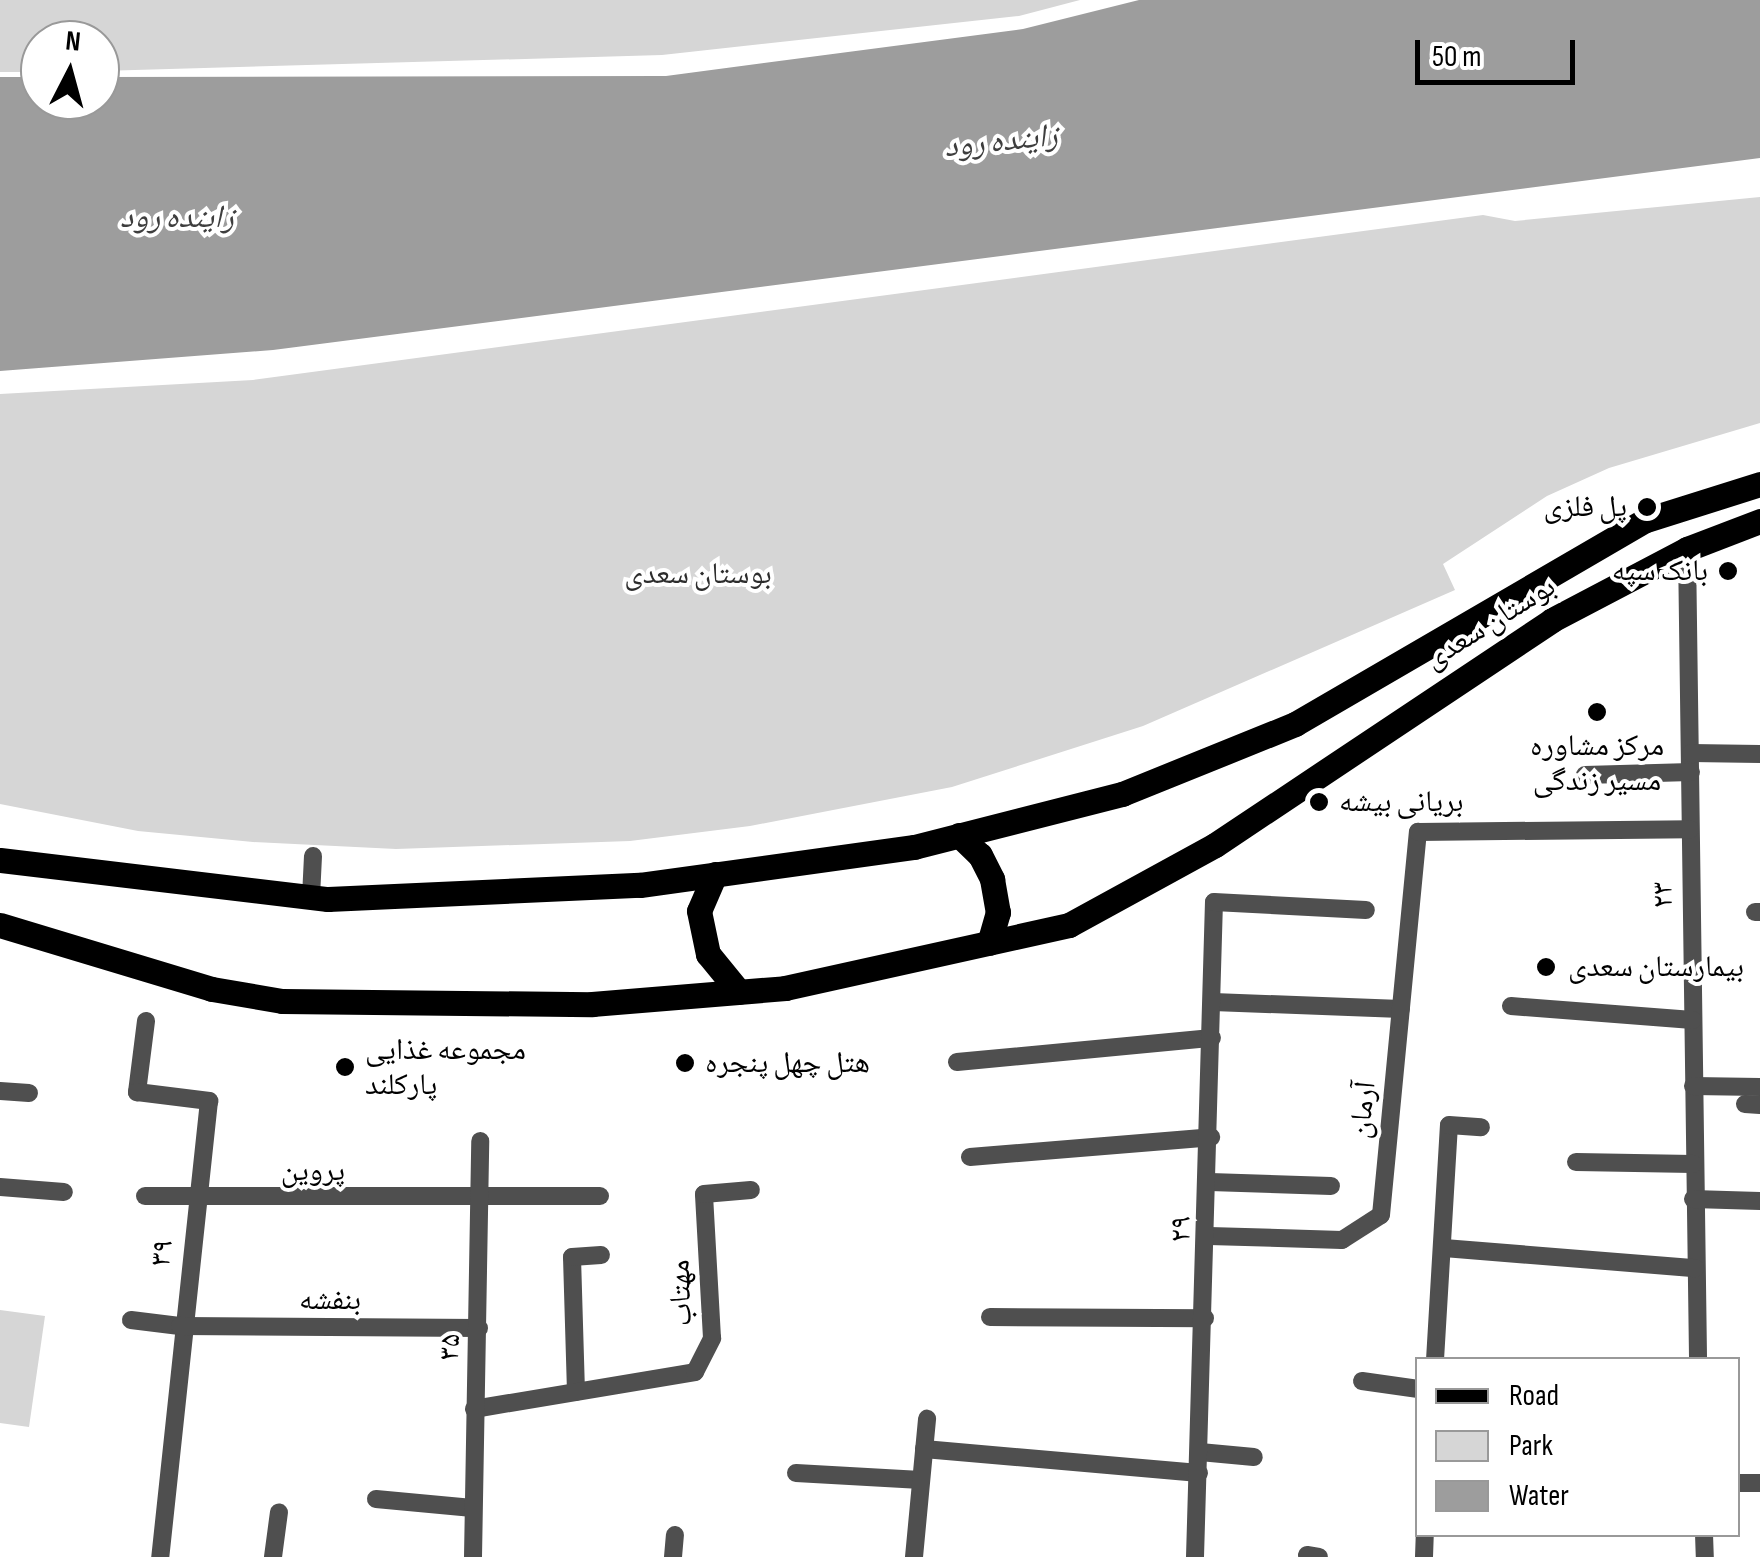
<!DOCTYPE html>
<html>
<head>
<meta charset="utf-8">
<style>
  body { margin:0 }
  #map { position:relative; width:1760px; height:1557px; overflow:hidden; background:#fff; font-family:"Sofia Sans Condensed","Noto Naskh Arabic",sans-serif }
  div>[style] { position:absolute }
  [style*='--x'] { left:calc(var(--x)*1px); top:calc(var(--y)*1px); width:calc(var(--w)*1px); rotate:calc(var(--a)*1deg) }
  .green>* { inset:0; background:#d6d6d6 }
  .water>* { inset:0; background:#9d9d9d }
  .street>* { height:18px; margin:-9px; padding:0 9px; transform-origin:9px; border-radius:9px; background:#4f4f4f }
  .primary>* { height:25px; margin:-12.5px; padding:0 12.5px; transform-origin:12.5px; border-radius:12.5px; background:#000 }
  .dots>* { width:28px; height:28px; translate:-50% -50%; box-sizing:border-box; border:5px solid #fff; border-radius:50% }
  span { translate:-50% -50%; white-space:nowrap; text-align:center; line-height:1.15; -webkit-text-stroke:8px #fff; paint-order:stroke }
  .poi-label { font-size:30px; color:#000 }
  .right { translate:-100% -50%; text-align:right }
  .left { translate:0 -50%; text-align:left }
  .park-label { font-size:30px; color:#2d2d2d }
  .street-label { font-size:30px; color:#000 }
  .water-label { font-size:32px; color:#3e3e3e; font-style:italic }
  .legend { position:absolute; left:1415px; top:1357px; width:325px; height:180px; box-sizing:border-box; background:#fff; border:2px solid #999; margin:0; padding:12px 18px; list-style:none; font-size:30px; color:#000 }
  .legend li { display:flex; align-items:center; gap:20px; height:50px }
  .legend b { width:50px; border:2px solid #999 }
  .north { position:absolute; left:20px; top:20px; width:100px; height:100px; box-sizing:border-box; background:#fff; border:2px solid #999; border-radius:50%; rotate:6deg; font-size:28px; font-weight:700; line-height:40px; text-align:center; color:#000 }
  .north::after { content:''; display:block; margin:auto; width:35px; height:45px; background:#000; clip-path:polygon(50% 0,100% 100%,50% 72%,0 100%) }
  .scale { position:absolute; left:1415px; top:40px; width:160px; height:45px; box-sizing:border-box; border:5px solid #000; border-top:0; padding-left:12px; font-size:30px; line-height:35px; white-space:nowrap; color:#000; -webkit-text-stroke:8px #fff; paint-order:stroke }
</style>
</head>
<body>
<div id="map">
  <div class="green">
    <i style="clip-path:polygon(0 0,1080px 0,1019px 16px,662px 55px,100px 71px,100px 40px,40px 40px,40px 72px,0 72px)"></i>
    <i style="clip-path:polygon(1760px 197px,1760px 423px,1609px 468px,1547px 496px,1443px 564px,1455px 590px,1143px 726px,952px 787px,750px 826px,630px 841px,396px 849px,253px 842px,138px 831px,0 804px,0 394px,253px 380px,1483px 215px,1515px 221px)"></i>
    <i style="clip-path:polygon(0 1310px,45px 1316px,29px 1427px,0 1423px)"></i>
  </div>
  <div class="water">
    <i style="clip-path:polygon(1139px 0,1760px 0,1760px 158px,273px 350px,0 371px,0 77px,40px 77px,40px 100px,100px 100px,100px 77px,666px 76px,1023px 29px)"></i>
  </div>
  <div class="street">
    <i style="--x:1687;--y:549;--w:811;--a:89.22"></i>
    <i style="--x:1691;--y:753;--w:69;--a:0.8"></i>
    <i style="--x:1585;--y:775;--w:106;--a:-1.6"></i>
    <i style="--x:311;--y:897;--w:41;--a:-87.2"></i>
    <i style="--x:1755;--y:912;--w:5;--a:0"></i>
    <i style="--x:1213;--y:1002;--w:188;--a:2.1"></i>
    <i style="--x:1511;--y:1006;--w:182;--a:4.4"></i>
    <i style="--x:146;--y:1021;--w:72;--a:97.2"></i>
    <i style="--x:137;--y:1092;--w:73;--a:7.1"></i>
    <i style="--x:209;--y:1101;--w:459;--a:96.1"></i>
    <i style="--x:957;--y:1062;--w:256;--a:-5.4"></i>
    <i style="--x:1693;--y:1086;--w:67;--a:0.9"></i>
    <i style="--x:0;--y:1091;--w:29;--a:4"></i>
    <i style="--x:1745;--y:1104;--w:15;--a:4"></i>
    <i style="--x:970;--y:1157;--w:242;--a:-4.7"></i>
    <i style="--x:1576;--y:1162;--w:117;--a:1"></i>
    <i style="--x:1210;--y:1182;--w:121;--a:1.9"></i>
    <i style="--x:0;--y:1187;--w:64;--a:4.5"></i>
    <i style="--x:145;--y:1196;--w:455;--a:0"></i>
    <i style="--x:1693;--y:1199;--w:67;--a:1.7"></i>
    <i style="--x:1209;--y:1236;--w:133;--a:1.7"></i>
    <i style="--x:1342;--y:1240;--w:46;--a:-32.7"></i>
    <i style="--x:1381;--y:1215;--w:385;--a:-84.5"></i>
    <i style="--x:1418;--y:832;--w:272;--a:-0.6"></i>
    <i style="--x:1444;--y:1248;--w:252;--a:4.6"></i>
    <i style="--x:990;--y:1317;--w:215;--a:0.3"></i>
    <i style="--x:131;--y:1320;--w:49;--a:7"></i>
    <i style="--x:180;--y:1326;--w:299;--a:0.4"></i>
    <i style="--x:1435;--y:1360;--w:235;--a:-86.6"></i>
    <i style="--x:1449;--y:1125;--w:32;--a:4"></i>
    <i style="--x:1362;--y:1381;--w:57;--a:8.1"></i>
    <i style="--x:576;--y:1392;--w:135;--a:-91.7"></i>
    <i style="--x:572;--y:1257;--w:29;--a:-4"></i>
    <i style="--x:474;--y:1409;--w:224;--a:-9.5"></i>
    <i style="--x:695;--y:1372;--w:38;--a:-63"></i>
    <i style="--x:712;--y:1338;--w:144;--a:-93.2"></i>
    <i style="--x:704;--y:1194;--w:47;--a:-4.9"></i>
    <i style="--x:924;--y:1449;--w:276;--a:5"></i>
    <i style="--x:1200;--y:1452;--w:54;--a:5.3"></i>
    <i style="--x:796;--y:1473;--w:125;--a:3.2"></i>
    <i style="--x:1738;--y:1483;--w:22;--a:0"></i>
    <i style="--x:376;--y:1499;--w:97;--a:5.3"></i>
    <i style="--x:1704;--y:1534;--w:23;--a:88"></i>
    <i style="--x:1307;--y:1555;--w:12;--a:9"></i>
    <i style="--x:273;--y:1557;--w:45;--a:-82.4"></i>
    <i style="--x:473;--y:1557;--w:416;--a:-89"></i>
    <i style="--x:673;--y:1557;--w:22;--a:-85"></i>
    <i style="--x:914;--y:1557;--w:139;--a:-84.6"></i>
    <i style="--x:1195;--y:1557;--w:655;--a:-88.34"></i>
    <i style="--x:1214;--y:902;--w:152;--a:3"></i>
    <i style="--x:1424;--y:1557;--w:23;--a:-88"></i>
  </div>
  <div class="primary">
    <i style="--x:959;--y:835;--w:29;--a:44"></i>
    <i style="--x:980;--y:855;--w:27;--a:63"></i>
    <i style="--x:992;--y:879;--w:34;--a:80"></i>
    <i style="--x:998;--y:912;--w:32;--a:106"></i>
    <i style="--x:0;--y:860;--w:330;--a:6.8"></i>
    <i style="--x:328;--y:899;--w:312;--a:-2.6"></i>
    <i style="--x:640;--y:885;--w:277;--a:-7.9"></i>
    <i style="--x:914;--y:847;--w:215;--a:-14.3"></i>
    <i style="--x:1122;--y:794;--w:187;--a:-22"></i>
    <i style="--x:1295;--y:724;--w:406;--a:-30.2"></i>
    <i style="--x:1646;--y:520;--w:120;--a:-17.5"></i>
    <i style="--x:715;--y:874;--w:40;--a:113.4"></i>
    <i style="--x:699;--y:911;--w:44;--a:78.2"></i>
    <i style="--x:708;--y:954;--w:49;--a:50.8"></i>
    <i style="--x:0;--y:925;--w:221;--a:16.8"></i>
    <i style="--x:212;--y:989;--w:71;--a:9.7"></i>
    <i style="--x:282;--y:1001;--w:310;--a:0.6"></i>
    <i style="--x:592;--y:1004;--w:194;--a:-4.7"></i>
    <i style="--x:785;--y:988;--w:291;--a:-12.5"></i>
    <i style="--x:1069;--y:925;--w:166;--a:-28.7"></i>
    <i style="--x:1215;--y:845;--w:405;--a:-33.7"></i>
    <i style="--x:1552;--y:620;--w:153;--a:-27.7"></i>
    <i style="--x:1687;--y:549;--w:78;--a:-21"></i>
  </div>
  <div class="dots">
    <i style="left:1647px;top:507px;background:#000"></i>
    <i style="left:1728px;top:571px;background:#000"></i>
    <i style="left:1597px;top:712px;background:#000"></i>
    <i style="left:1319px;top:802px;background:#000"></i>
    <i style="left:1546px;top:967px;background:#000"></i>
    <i style="left:685px;top:1063px;background:#000"></i>
    <i style="left:345px;top:1067px;background:#000"></i>
  </div>
  <div class="poi-label">
    <span class="right" style="left:1627px;top:507px">پل فلزی</span>
    <span class="right" style="left:1708px;top:571px">بانک سپه</span>
    <span style="left:1597px;top:763px">مرکز مشاوره<br>مسیر زندگی</span>
    <span class="left" style="left:1339px;top:802px">بریانی بیشه</span>
    <span class="left" style="left:1568px;top:967px">بیمارستان سعدی</span>
    <span class="left" style="left:365px;top:1067px">مجموعه غذایی<br>پارکلند</span>
    <span class="left" style="left:705px;top:1063px">هتل چهل پنجره</span>
  </div>
  <div class="park-label">
    <span style="left:698px;top:574px">بوستان سعدی</span>
  </div>
  <div class="street-label">
    <span style="left:1490px;top:623px;rotate:-32deg">بوستان سعدی</span>
    <span style="left:1663px;top:895px;rotate:-91deg">۲۳</span>
    <span style="left:1363px;top:1110px;rotate:-84deg">آرمان</span>
    <span style="left:313px;top:1171px">پروین</span>
    <span style="left:1181px;top:1229px;rotate:-89deg">۲۹</span>
    <span style="left:162px;top:1253px;rotate:-83deg">۳۹</span>
    <span style="left:681px;top:1293px;rotate:-92deg">مهتاب</span>
    <span style="left:330px;top:1300px">بنفشه</span>
    <span style="left:450px;top:1347px;rotate:-87deg">۳۵</span>
  </div>
  <div class="water-label">
    <span style="left:1001px;top:142px;rotate:-6deg">زاینده رود</span>
    <span style="left:177px;top:218px">زاینده رود</span>
  </div>
  <ul class="legend">
  <li><b style="height:12px;background:#000"></b>Road</li>
  <li><b style="height:28px;background:#d6d6d6"></b>Park</li>
  <li><b style="height:28px;background:#9d9d9d"></b>Water</li>
  </ul>
  <div class="north">N</div>
  <div class="scale">50 m</div>
</div>
</body>
</html>
